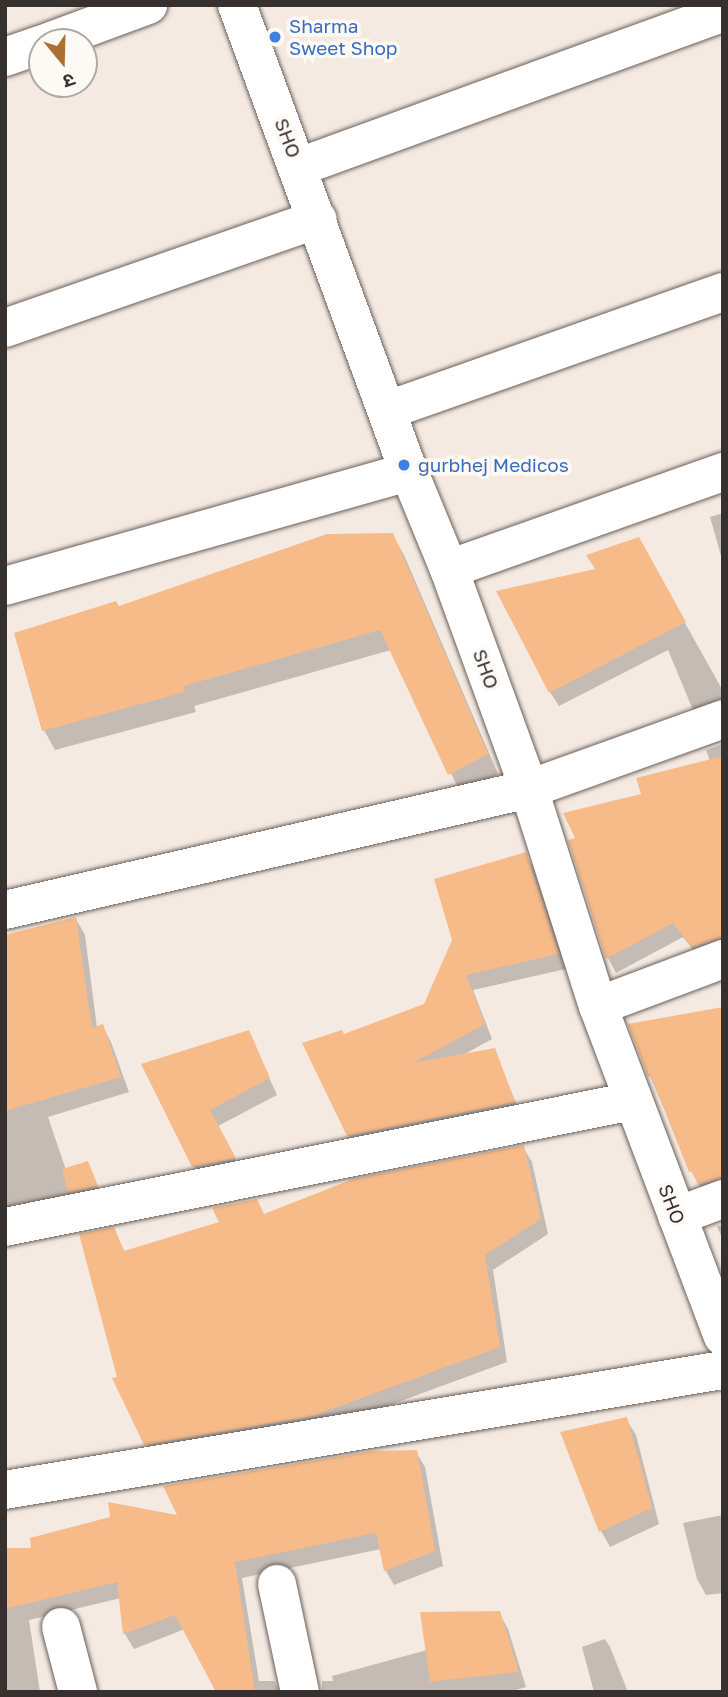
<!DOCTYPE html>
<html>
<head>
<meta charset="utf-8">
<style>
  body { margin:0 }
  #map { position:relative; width:728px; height:1697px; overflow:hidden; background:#f5eae2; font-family:"Golos Text","Noto Sans Devanagari",sans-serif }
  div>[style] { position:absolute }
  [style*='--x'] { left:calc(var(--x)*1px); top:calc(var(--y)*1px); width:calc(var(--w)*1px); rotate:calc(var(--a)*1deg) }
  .shadow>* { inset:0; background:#0003 }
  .building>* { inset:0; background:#f7bb89 }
  .roads { filter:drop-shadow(0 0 2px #6a6059) drop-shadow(0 0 2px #6a6059) }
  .street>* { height:38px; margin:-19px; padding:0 19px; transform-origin:19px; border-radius:19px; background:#fff }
  .dots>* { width:19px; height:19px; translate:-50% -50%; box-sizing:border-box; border:4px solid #fdf9f5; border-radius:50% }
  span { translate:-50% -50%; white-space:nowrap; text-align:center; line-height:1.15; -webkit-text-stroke:7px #fdf9f5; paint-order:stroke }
  .shop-label { font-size:19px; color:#366cbe }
  .left { translate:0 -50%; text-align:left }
  .street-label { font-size:19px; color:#36312e }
  .frame { position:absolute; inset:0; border:7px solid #36312e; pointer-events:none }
  .north { position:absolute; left:28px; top:28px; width:70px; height:70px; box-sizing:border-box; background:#fdf9f5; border:2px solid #ada9a5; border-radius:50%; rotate:161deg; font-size:19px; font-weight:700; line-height:28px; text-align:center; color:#36312e }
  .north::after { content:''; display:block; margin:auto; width:24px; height:32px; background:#ac7032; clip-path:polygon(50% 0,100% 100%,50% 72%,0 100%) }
</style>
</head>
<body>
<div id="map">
  <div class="shadow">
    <i style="clip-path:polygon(723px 513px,723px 563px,710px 517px)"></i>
    <i style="clip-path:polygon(392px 534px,404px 555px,498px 774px,461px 794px,391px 650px,194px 706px,196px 712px,55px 750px,44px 730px,119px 608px)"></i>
    <i style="clip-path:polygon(638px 539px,723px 691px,723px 713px,698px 722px,668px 650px,559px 706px,550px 692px,597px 570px)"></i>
    <i style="clip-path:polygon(723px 744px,723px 954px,702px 961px,683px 937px,616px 973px,608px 958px,570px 841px,643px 796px,710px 761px,706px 750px)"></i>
    <i style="clip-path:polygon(525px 854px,534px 869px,566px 969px,473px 990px,492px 1039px,463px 1055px,494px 1050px,522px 1117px,357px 1150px,348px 1135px,344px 1036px,425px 1006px)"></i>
    <i style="clip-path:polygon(76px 919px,85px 935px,97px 1028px,102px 1026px,111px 1042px,129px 1092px,48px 1117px,66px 1170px,87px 1163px,105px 1202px,5px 1214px,5px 948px)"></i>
    <i style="clip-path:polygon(723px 1009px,723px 1195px,708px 1199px,691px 1171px,650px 1076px)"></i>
    <i style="clip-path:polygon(248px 1032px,277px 1095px,218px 1126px,243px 1174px,202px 1182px,144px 1065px)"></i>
    <i style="clip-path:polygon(523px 1147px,532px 1162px,548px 1234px,493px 1270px,507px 1362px,322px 1430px,154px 1459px,119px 1378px,113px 1229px,125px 1252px)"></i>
    <i style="clip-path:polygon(723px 1225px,723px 1240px,717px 1226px)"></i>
    <i style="clip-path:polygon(626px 1419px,636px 1435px,659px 1524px,610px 1547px,601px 1531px)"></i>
    <i style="clip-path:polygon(416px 1452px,425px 1467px,443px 1566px,394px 1585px,386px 1571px,381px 1549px,242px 1578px,259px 1681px,274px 1681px,280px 1692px,218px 1692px,185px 1629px,134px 1649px,125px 1634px,121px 1598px,29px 1620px,40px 1692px,5px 1692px,5px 1550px,33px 1550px,180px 1517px)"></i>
    <i style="clip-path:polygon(723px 1515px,723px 1593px,706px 1595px,697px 1579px,683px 1523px)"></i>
    <i style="clip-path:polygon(499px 1613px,508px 1629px,526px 1687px,509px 1692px,322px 1692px,322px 1681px,333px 1681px,332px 1676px,427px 1650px)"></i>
    <i style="clip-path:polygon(605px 1639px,610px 1647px,628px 1692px,594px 1692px,582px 1647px)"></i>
  </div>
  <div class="building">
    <i style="clip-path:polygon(393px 533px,488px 754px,448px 775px,380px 630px,184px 686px,185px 692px,42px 731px,14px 633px,116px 601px,119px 606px,327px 534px)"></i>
    <i style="clip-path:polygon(639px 537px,686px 622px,549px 693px,496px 591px,595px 569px,586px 555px)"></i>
    <i style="clip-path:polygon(723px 756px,723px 938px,692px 947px,673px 923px,606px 959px,568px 840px,575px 838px,563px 813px,641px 794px,636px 778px)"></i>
    <i style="clip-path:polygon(526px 852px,559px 954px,466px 975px,485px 1024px,413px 1063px,495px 1048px,515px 1102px,347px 1136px,302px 1043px,342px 1030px,344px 1034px,424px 1004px,452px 940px,434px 879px)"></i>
    <i style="clip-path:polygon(76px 917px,92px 1028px,103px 1024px,121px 1077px,5px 1111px,5px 935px)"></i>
    <i style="clip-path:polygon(723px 1007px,723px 1178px,698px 1185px,692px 1171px,689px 1172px,651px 1076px,648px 1077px,628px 1024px)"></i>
    <i style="clip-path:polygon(249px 1030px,270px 1078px,210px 1110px,236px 1158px,192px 1167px,141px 1064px)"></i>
    <i style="clip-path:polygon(524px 1145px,541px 1219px,485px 1255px,500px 1347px,313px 1416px,144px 1445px,112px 1378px,117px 1377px,79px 1234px,114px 1227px,124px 1251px,219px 1222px,212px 1208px,257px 1199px,264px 1214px,353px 1179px)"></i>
    <i style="clip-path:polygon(88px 1161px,98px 1186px,68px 1192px,62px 1169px)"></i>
    <i style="clip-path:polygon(627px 1417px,652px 1508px,599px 1532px,560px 1432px)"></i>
    <i style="clip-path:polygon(417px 1450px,435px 1551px,384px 1571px,376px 1533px,235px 1562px,255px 1692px,216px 1692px,175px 1615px,123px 1634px,117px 1582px,5px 1609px,5px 1548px,31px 1548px,30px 1538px,110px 1517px,108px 1502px,177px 1515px,163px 1486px,372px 1451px)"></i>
    <i style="clip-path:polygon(500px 1611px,519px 1672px,430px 1682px,420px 1612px)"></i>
  </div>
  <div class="roads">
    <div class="street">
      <i style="--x:237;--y:5;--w:498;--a:69.8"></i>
      <i style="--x:409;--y:472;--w:105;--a:67.6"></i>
      <i style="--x:449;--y:569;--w:234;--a:70"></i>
      <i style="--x:529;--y:789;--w:228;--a:72.4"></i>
      <i style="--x:598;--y:1006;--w:353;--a:69.3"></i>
      <i style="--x:48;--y:42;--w:107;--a:-20.3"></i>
      <i style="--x:5;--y:57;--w:39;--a:-19"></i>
      <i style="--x:299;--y:167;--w:451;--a:-20"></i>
      <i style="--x:5;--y:328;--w:331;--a:-19.2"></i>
      <i style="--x:388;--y:410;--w:355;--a:-19.4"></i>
      <i style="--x:449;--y:569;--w:291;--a:-19.5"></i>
      <i style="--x:5;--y:586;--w:420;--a:-15.8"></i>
      <i style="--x:5;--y:910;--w:538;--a:-13"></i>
      <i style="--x:529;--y:789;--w:206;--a:-19.8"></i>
      <i style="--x:598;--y:1006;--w:134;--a:-20.6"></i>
      <i style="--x:677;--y:1216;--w:49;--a:-20.3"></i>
      <i style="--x:5;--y:1227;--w:641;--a:-11.35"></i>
      <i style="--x:5;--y:1490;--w:728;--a:-9.49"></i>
      <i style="--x:277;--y:1584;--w:110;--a:78"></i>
      <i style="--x:61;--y:1627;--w:67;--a:75.3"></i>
    </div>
  </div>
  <div class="dots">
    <i style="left:275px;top:37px;background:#3f7fe0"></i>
    <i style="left:404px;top:465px;background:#3f7fe0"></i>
  </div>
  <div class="shop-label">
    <span class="left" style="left:289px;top:37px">Sharma<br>Sweet Shop</span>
    <span class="left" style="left:418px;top:465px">gurbhej Medicos</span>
  </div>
  <div class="street-label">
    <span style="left:288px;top:138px;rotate:69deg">SHO</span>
    <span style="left:486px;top:669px;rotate:70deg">SHO</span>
    <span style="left:672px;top:1204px;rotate:69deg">SHO</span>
  </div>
  <div class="frame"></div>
  <div class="north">उ</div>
</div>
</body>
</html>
